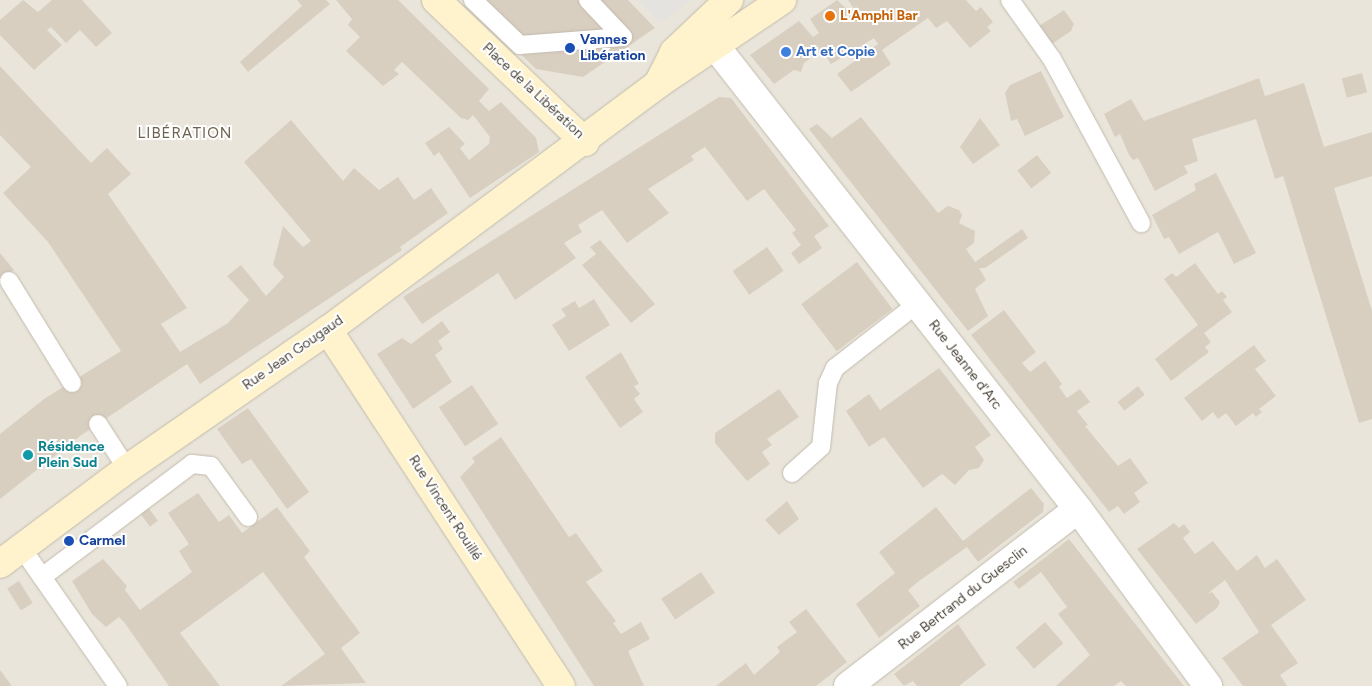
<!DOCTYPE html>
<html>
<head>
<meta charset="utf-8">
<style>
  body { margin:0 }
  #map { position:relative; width:1372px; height:686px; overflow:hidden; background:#f6f3ec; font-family:Figtree,sans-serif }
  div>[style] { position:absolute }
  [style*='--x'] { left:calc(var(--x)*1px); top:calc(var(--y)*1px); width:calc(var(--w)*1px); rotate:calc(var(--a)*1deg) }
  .residential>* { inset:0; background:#eae5da; transform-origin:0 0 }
  .parking>* { inset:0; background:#e5e3e0 }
  .building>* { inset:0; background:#d8cfc1; transform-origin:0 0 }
  .roads { filter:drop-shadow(0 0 1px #c2bbae) drop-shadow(0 0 1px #c2bbae) }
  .lane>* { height:18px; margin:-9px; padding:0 9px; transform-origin:9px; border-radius:9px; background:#fff }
  .street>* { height:28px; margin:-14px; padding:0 14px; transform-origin:14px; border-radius:14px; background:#fff }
  .secondary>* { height:28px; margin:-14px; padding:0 14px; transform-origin:14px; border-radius:14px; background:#fff3cd }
  .dots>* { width:14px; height:14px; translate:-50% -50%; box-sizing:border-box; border:2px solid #fff; border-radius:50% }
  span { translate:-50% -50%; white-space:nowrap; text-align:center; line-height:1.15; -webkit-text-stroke:4px #fff; paint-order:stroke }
  .food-label { font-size:14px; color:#c56008; font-weight:700 }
  .left { translate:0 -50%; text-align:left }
  .transit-label { font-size:14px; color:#164399; font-weight:700 }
  .shop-label { font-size:14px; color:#366cbe; font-weight:700 }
  .street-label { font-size:14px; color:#4b4439 }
  .culture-label { font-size:14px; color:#0d838f; font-weight:700 }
  .neighbourhood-label { font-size:15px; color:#6e6250; letter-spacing:1px }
</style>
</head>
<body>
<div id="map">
  <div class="residential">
    <i style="left:0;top:0;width:1372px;height:686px"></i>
  </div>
  <div class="parking">
    <i style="clip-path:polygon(637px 0,692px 0,660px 23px)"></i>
  </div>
  <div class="building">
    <i style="clip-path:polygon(23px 0,38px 12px,52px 0,82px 0,112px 33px,96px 47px,80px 30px,66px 43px,51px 27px,47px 30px,62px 45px,34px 70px,0 35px,0 20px)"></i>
    <i style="clip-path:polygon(297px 0,326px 0,330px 4px,248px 72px,240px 62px,302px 6px)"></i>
    <i style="clip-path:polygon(336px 0,398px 0,489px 89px,479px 101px,489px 111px,501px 102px,536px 138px,539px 152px,470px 198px,439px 152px,434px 156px,425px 143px,449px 127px,465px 144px,460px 148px,469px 160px,489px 144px,490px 137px,473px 115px,468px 120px,461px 118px,402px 62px,394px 70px,399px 74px,383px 86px,346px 51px,360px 37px,348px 25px,352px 19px)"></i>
    <i style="clip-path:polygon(466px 0,628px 0,655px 28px,583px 77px,536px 69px)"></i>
    <i style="clip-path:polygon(837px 0,850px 12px,854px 9px,848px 0,966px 0,976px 11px,981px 7px,993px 22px,987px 27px,991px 31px,970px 48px,947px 21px,936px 28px,928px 18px,882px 50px,891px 64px,851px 92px,837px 74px,878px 44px,874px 38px,831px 64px,822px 50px,804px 63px,801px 72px,794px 70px,774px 84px,750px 55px,799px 21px,813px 37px,819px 33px,810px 19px)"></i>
    <i style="clip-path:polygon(1064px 10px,1074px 24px,1071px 31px,1052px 44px,1039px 26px)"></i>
    <i style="clip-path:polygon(0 66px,91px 163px,107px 148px,131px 174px,108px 194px,187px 308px,161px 324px,180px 352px,228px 323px,249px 300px,227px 276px,241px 265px,266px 296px,284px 277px,273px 265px,283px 226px,303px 247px,311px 241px,244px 162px,291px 120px,343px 181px,354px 168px,379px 190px,398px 177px,414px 200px,431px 188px,448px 213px,400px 247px,402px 250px,200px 384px,187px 364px,80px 436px,0 499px,0 434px,44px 399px,121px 351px,48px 242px,3px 193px,31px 167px,0 135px)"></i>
    <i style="clip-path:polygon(1041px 71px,1064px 117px,1025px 136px,1017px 119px,1011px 121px,1005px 93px,1010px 85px)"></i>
    <i style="left:1362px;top:73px;width:20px;height:21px;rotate:75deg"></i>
    <i style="clip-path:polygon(1259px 78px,1265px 96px,1304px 83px,1324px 147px,1372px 132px,1372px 176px,1334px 188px,1372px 311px,1372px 419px,1359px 423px,1283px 176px,1275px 179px,1256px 119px,1192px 139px,1198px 161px,1184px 166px,1188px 173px,1155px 191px,1138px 158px,1133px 160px,1129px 155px,1120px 134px,1115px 137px,1104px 114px,1131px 99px,1144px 121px)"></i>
    <i style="clip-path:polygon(719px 97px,731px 98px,829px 226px,814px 236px,822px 248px,799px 264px,791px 253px,801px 245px,792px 233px,796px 230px,764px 189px,747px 201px,705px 147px,691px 156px,694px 160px,648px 189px,669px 213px,627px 243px,602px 210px,578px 225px,582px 232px,564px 243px,576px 258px,515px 300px,498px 273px,422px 324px,403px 297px)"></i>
    <i style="clip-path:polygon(861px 117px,938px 213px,948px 206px,959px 210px,962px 215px,959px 223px,975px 231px,974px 243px,966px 249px,975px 262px,1022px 229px,1028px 238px,985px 268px,979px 268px,986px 280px,975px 289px,988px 316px,968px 331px,809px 129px,817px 124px,832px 138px)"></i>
    <i style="clip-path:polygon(980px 118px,1000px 145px,973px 164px,960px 147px)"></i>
    <i style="left:1037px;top:155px;width:23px;height:25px;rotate:52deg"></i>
    <i style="clip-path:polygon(1216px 173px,1256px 253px,1234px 264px,1218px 232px,1179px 254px,1169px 237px,1164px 239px,1152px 215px,1196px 190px,1194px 184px)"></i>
    <i style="clip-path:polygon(600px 240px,655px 304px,631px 323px,582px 265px,596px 254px,590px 247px)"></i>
    <i style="left:767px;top:247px;width:29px;height:42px;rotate:55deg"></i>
    <i style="clip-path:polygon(0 253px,14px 270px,0 282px)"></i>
    <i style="left:857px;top:262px;width:59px;height:70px;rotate:53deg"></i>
    <i style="clip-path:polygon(1195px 263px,1218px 294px,1222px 291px,1227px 297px,1223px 300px,1232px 312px,1204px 333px,1211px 342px,1205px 347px,1209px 352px,1171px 381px,1155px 359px,1198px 325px,1164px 279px,1172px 273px,1176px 277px)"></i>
    <i style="clip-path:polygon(594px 299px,610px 325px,569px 351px,552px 325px,566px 316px,561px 309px,575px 301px,579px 308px)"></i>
    <i style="clip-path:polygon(1004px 310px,1036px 352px,1022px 363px,1030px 372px,1045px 361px,1062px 384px,1059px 387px,1067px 398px,1080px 389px,1090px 402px,1077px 411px,1088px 425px,1085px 426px,1118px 466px,1130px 458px,1148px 483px,1134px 493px,1140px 502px,1124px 514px,1118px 506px,1109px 512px,971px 335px)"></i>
    <i style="clip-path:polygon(442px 321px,450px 332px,438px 341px,443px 349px,435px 355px,452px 382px,413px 409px,377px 354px,402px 338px,411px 344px)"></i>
    <i style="clip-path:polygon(1254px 345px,1266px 361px,1255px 369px,1276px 396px,1259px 409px,1262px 412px,1256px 417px,1253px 413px,1236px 426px,1226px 413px,1218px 419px,1213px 412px,1202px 421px,1184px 398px)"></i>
    <i style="clip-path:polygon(621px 352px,639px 384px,634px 386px,640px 394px,634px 399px,643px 412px,620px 428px,585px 377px)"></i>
    <i style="clip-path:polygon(939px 368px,991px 435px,975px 447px,984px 460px,979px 468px,969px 470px,955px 485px,942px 474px,923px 488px,884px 437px,869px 447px,846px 411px,869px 394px,880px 410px)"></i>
    <i style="left:472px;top:385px;width:47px;height:40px;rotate:56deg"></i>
    <i style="left:1138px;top:386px;width:11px;height:26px;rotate:52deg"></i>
    <i style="clip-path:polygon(779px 389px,799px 417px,767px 439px,772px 445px,762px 452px,770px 464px,747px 481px,715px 443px,715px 433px)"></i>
    <i style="clip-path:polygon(248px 408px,309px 492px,287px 509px,251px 459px,242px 464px,217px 429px)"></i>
    <i style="clip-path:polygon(501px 437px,569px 537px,576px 533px,603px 571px,586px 582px,616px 621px,613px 623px,621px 634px,641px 622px,650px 639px,628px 651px,644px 686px,594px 686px,460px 477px,475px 462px,472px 458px)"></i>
    <i style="clip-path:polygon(1031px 488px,1044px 504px,1043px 512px,978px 562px,967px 547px,919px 581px,908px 590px,920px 606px,879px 638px,856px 604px,895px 573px,879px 552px,936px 507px,963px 541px)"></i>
    <i style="clip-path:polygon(198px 493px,219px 522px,229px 515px,242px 533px,277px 507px,310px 551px,304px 557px,360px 633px,341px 648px,366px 683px,281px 686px,325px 654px,263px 572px,180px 633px,220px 686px,169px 686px,124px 622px,119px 617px,106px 627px,92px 614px,72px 581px,103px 559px,127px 586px,125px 590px,140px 610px,192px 572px,179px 551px,189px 544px,168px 513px)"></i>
    <i style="clip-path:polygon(787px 501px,799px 519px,779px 535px,765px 520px)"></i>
    <i style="left:145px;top:503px;width:22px;height:10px;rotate:54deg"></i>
    <i style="clip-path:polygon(1174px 523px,1179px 528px,1184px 524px,1190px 532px,1183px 538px,1195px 554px,1213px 541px,1237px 571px,1257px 555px,1265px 568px,1277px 559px,1306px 600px,1271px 625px,1298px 663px,1280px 675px,1287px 686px,1243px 686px,1222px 658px,1259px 632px,1225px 580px,1207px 594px,1212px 592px,1220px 602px,1217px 608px,1196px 624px,1137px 549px)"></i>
    <i style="clip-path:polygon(1069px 539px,1133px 621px,1184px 686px,1126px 686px,1121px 681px,1114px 686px,1056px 686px,1090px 655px,1058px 614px,1067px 607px,1041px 572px,1019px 589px,1013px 582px)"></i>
    <i style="left:701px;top:572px;width:25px;height:48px;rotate:56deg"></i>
    <i style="left:19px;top:581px;width:26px;height:14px;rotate:58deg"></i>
    <i style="clip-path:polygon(806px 609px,847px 662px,816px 686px,716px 686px,746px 663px,754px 675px,764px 666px,780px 652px,777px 647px,797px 632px,789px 622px)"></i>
    <i style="left:1045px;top:622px;width:28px;height:39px;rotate:49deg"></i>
    <i style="clip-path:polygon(958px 624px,986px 665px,959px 686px,917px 686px,913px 681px,904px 686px,894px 674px)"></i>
    <i style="clip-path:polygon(0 670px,12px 686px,0 686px)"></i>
  </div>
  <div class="roads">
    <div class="lane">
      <i style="--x:473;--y:0;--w:65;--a:43.8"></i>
      <i style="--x:520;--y:45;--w:103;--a:-4.4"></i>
      <i style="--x:588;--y:0;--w:51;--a:46.6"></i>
      <i style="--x:1010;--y:0;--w:72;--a:54.6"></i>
      <i style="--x:1052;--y:59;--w:187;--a:61.5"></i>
      <i style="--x:9;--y:281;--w:120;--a:58.3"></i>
      <i style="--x:98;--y:424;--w:54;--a:57.2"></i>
      <i style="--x:792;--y:473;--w:39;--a:-42"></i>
      <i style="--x:821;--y:447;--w:64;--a:-83.8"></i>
      <i style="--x:828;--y:383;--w:17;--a:-65"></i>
      <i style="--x:835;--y:368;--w:104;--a:-38"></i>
      <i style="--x:21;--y:547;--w:169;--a:55.1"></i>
      <i style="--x:42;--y:577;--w:188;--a:-37"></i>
      <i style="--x:192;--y:464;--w:19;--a:6"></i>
      <i style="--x:211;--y:466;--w:63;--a:54"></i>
    </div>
    <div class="street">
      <i style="--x:716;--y:47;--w:587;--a:51.92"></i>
      <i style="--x:1078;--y:509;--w:220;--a:53.7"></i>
      <i style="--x:848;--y:686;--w:290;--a:-37.6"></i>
    </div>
    <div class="secondary">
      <i style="--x:436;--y:0;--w:206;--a:43.6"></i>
      <i style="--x:658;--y:84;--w:36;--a:-63"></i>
      <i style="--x:674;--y:52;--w:76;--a:-43.4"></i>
      <i style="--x:328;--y:330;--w:425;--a:56.8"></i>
      <i style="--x:0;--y:564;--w:159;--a:-36.8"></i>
      <i style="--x:127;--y:469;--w:244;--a:-34.7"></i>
      <i style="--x:328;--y:330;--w:412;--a:-36.7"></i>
      <i style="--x:658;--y:84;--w:150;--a:-34.1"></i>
    </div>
  </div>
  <div class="dots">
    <i style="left:830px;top:16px;background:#e8710a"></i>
    <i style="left:570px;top:48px;background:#1a4fb4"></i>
    <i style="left:786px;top:52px;background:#3f7fe0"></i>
    <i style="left:28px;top:455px;background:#0f9aa8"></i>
    <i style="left:69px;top:541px;background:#1a4fb4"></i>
  </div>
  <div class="food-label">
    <span class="left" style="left:840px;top:16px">L'Amphi Bar</span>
  </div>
  <div class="transit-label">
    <span class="left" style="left:580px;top:48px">Vannes<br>Libération</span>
    <span class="left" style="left:79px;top:541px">Carmel</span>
  </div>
  <div class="shop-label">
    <span class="left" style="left:796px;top:52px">Art et Copie</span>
  </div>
  <div class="street-label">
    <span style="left:533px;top:91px;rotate:43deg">Place de la Libération</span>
    <span style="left:293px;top:353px;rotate:-35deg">Rue Jean Gougaud</span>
    <span style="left:965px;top:365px;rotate:52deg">Rue Jeanne d'Arc</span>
    <span style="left:445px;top:508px;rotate:57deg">Rue Vincent Rouillé</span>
    <span style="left:963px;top:598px;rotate:-38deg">Rue Bertrand du Guesclin</span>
  </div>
  <div class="culture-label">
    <span class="left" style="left:38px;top:455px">Résidence<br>Plein Sud</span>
  </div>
  <div class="neighbourhood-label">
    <span style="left:185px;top:134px">LIBÉRATION</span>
  </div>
</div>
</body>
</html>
